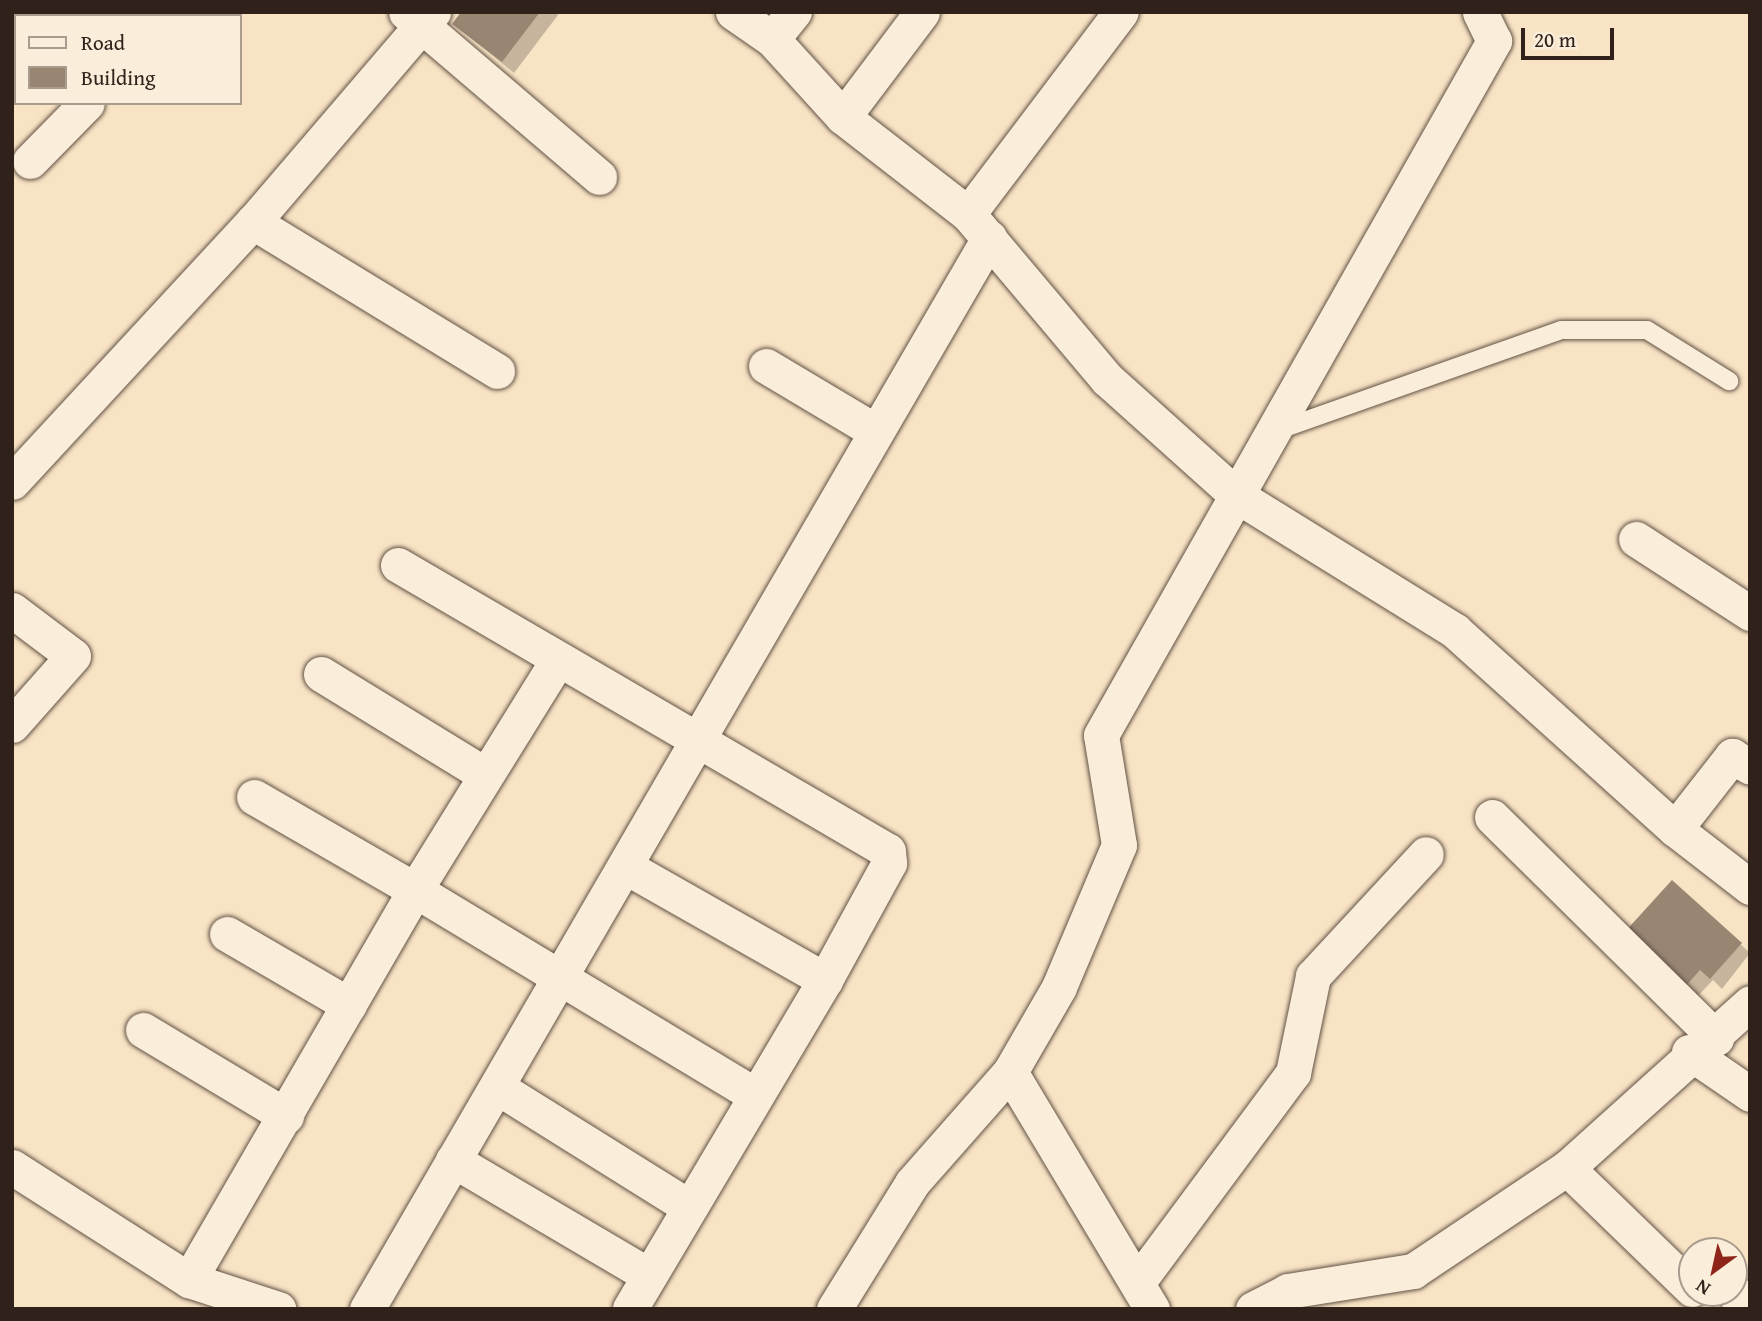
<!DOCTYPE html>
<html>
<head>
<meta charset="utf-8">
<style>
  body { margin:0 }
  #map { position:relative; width:1762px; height:1321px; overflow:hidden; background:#f8e3c4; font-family:"Gentium Book Plus",serif }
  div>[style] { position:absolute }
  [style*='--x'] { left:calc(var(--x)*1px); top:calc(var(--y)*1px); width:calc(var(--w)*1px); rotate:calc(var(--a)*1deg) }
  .shadow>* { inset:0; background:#0003 }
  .building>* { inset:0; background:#988673 }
  .roads { filter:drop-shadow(0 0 2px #625245) drop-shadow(0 0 2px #625245) }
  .service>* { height:18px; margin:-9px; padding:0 9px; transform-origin:9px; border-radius:9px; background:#faedd9 }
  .minor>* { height:35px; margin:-17.5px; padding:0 17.5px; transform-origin:17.5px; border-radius:17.5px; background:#faedd9 }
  span { translate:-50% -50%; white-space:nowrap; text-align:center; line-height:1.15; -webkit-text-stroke:5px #faedd9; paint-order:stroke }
  .frame { position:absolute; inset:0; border:14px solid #30211b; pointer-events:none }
  .legend { position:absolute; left:14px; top:14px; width:228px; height:91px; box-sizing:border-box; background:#faedd9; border:2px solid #a99b8d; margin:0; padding:9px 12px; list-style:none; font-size:21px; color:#30211b }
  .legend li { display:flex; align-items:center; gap:14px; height:35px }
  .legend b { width:35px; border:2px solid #a99b8d }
  .north { position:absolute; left:1678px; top:1237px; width:70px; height:70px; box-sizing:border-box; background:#faedd9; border:2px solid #a99b8d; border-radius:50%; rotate:213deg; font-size:19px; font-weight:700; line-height:28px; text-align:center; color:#30211b }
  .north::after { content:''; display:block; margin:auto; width:24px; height:32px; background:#8f2418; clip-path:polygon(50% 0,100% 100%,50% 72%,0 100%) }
  .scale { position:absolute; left:1521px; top:28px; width:93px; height:32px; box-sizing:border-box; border:4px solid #30211b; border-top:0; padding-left:9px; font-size:21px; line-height:24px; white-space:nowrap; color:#30211b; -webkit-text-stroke:5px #faedd9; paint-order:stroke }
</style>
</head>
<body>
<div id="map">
  <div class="shadow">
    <i style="clip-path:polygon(463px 12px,555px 12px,558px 15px,514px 73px,454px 24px)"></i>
    <i style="clip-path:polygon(1672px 882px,1750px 953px,1722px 989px,1713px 980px,1695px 999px,1636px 946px)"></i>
  </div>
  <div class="building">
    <i style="clip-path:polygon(461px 12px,540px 12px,502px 62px,452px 24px)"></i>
    <i style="clip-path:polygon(1672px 880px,1742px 943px,1710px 979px,1700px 970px,1683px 989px,1622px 935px)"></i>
  </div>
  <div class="roads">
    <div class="service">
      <i style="--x:1276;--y:431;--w:302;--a:-19.5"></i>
      <i style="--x:1561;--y:330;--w:86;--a:0"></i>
      <i style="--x:1647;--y:330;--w:97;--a:31.9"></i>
    </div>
    <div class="minor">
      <i style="--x:406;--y:12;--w:254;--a:40.5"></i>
      <i style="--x:733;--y:12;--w:47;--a:34.7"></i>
      <i style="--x:772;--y:39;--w:105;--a:47.7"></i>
      <i style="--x:843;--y:117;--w:158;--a:37.8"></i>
      <i style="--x:968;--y:214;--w:217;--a:49.9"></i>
      <i style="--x:1108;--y:380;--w:172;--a:41.9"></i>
      <i style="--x:1236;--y:495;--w:258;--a:31.8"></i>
      <i style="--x:1455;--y:631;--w:296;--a:42"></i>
      <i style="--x:1675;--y:829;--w:95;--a:37.7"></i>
      <i style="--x:173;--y:16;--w:5;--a:-53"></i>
      <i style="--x:772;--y:39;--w:35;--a:-51"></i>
      <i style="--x:843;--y:117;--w:131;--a:-53"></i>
      <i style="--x:30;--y:161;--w:81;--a:-45.5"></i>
      <i style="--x:968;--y:214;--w:253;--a:-52.9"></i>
      <i style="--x:253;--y:222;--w:286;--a:31.4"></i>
      <i style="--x:766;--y:366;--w:127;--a:30.8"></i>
      <i style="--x:12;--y:482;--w:355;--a:-47.2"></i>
      <i style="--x:253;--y:222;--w:277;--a:-49.4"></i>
      <i style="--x:1636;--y:539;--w:136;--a:33"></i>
      <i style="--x:398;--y:565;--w:567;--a:30.27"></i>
      <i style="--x:888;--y:851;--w:12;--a:85"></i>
      <i style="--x:889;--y:863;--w:133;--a:118.7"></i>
      <i style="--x:825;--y:980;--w:382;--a:120.7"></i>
      <i style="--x:12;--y:610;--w:76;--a:37"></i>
      <i style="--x:73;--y:656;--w:92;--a:131.5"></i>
      <i style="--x:321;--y:674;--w:193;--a:31.5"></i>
      <i style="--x:254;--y:797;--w:186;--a:30"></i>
      <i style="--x:415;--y:890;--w:267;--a:-58.2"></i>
      <i style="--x:1492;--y:817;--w:315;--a:44.6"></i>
      <i style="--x:1675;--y:829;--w:93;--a:-52"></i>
      <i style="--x:1732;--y:756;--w:21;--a:31"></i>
      <i style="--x:628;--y:868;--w:227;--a:29.6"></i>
      <i style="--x:227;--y:934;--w:141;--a:30.2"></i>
      <i style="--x:143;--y:1030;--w:167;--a:31"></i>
      <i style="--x:1689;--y:1052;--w:74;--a:34.5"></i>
      <i style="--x:497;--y:1087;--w:223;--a:32"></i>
      <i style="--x:453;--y:1160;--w:226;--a:30.5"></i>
      <i style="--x:12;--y:1167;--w:210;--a:32.6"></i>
      <i style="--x:189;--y:1280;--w:94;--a:18"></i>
      <i style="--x:1567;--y:1168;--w:174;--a:44.1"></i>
      <i style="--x:189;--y:1280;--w:451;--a:-59.9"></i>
      <i style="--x:415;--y:890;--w:398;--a:31.1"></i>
      <i style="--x:1137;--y:1283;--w:262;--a:-53.4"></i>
      <i style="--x:1293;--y:1073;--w:99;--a:-78.3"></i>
      <i style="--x:1313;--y:976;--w:166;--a:-47.2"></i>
      <i style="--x:367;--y:1309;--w:1239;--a:-59.85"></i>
      <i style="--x:834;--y:1309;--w:148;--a:-58.2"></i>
      <i style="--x:912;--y:1183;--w:148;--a:-48.6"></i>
      <i style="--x:1152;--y:1309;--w:276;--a:-120.9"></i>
      <i style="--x:1010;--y:1072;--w:98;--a:-60"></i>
      <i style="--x:1059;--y:987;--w:154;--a:-67.1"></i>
      <i style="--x:1119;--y:845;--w:111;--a:-99.3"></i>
      <i style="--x:1101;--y:735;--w:798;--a:-60.48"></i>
      <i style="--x:1494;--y:41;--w:32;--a:-116"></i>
      <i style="--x:1253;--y:1309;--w:39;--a:-27"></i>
      <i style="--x:1288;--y:1291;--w:127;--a:-9.1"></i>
      <i style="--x:1413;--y:1271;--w:185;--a:-33.8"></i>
      <i style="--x:1567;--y:1168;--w:246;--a:-42"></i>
      <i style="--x:1739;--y:1309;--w:16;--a:-47"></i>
    </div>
  </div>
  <div class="frame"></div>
  <ul class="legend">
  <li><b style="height:9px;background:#faedd9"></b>Road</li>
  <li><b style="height:19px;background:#988673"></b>Building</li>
  </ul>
  <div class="north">N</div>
  <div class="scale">20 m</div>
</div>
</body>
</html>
